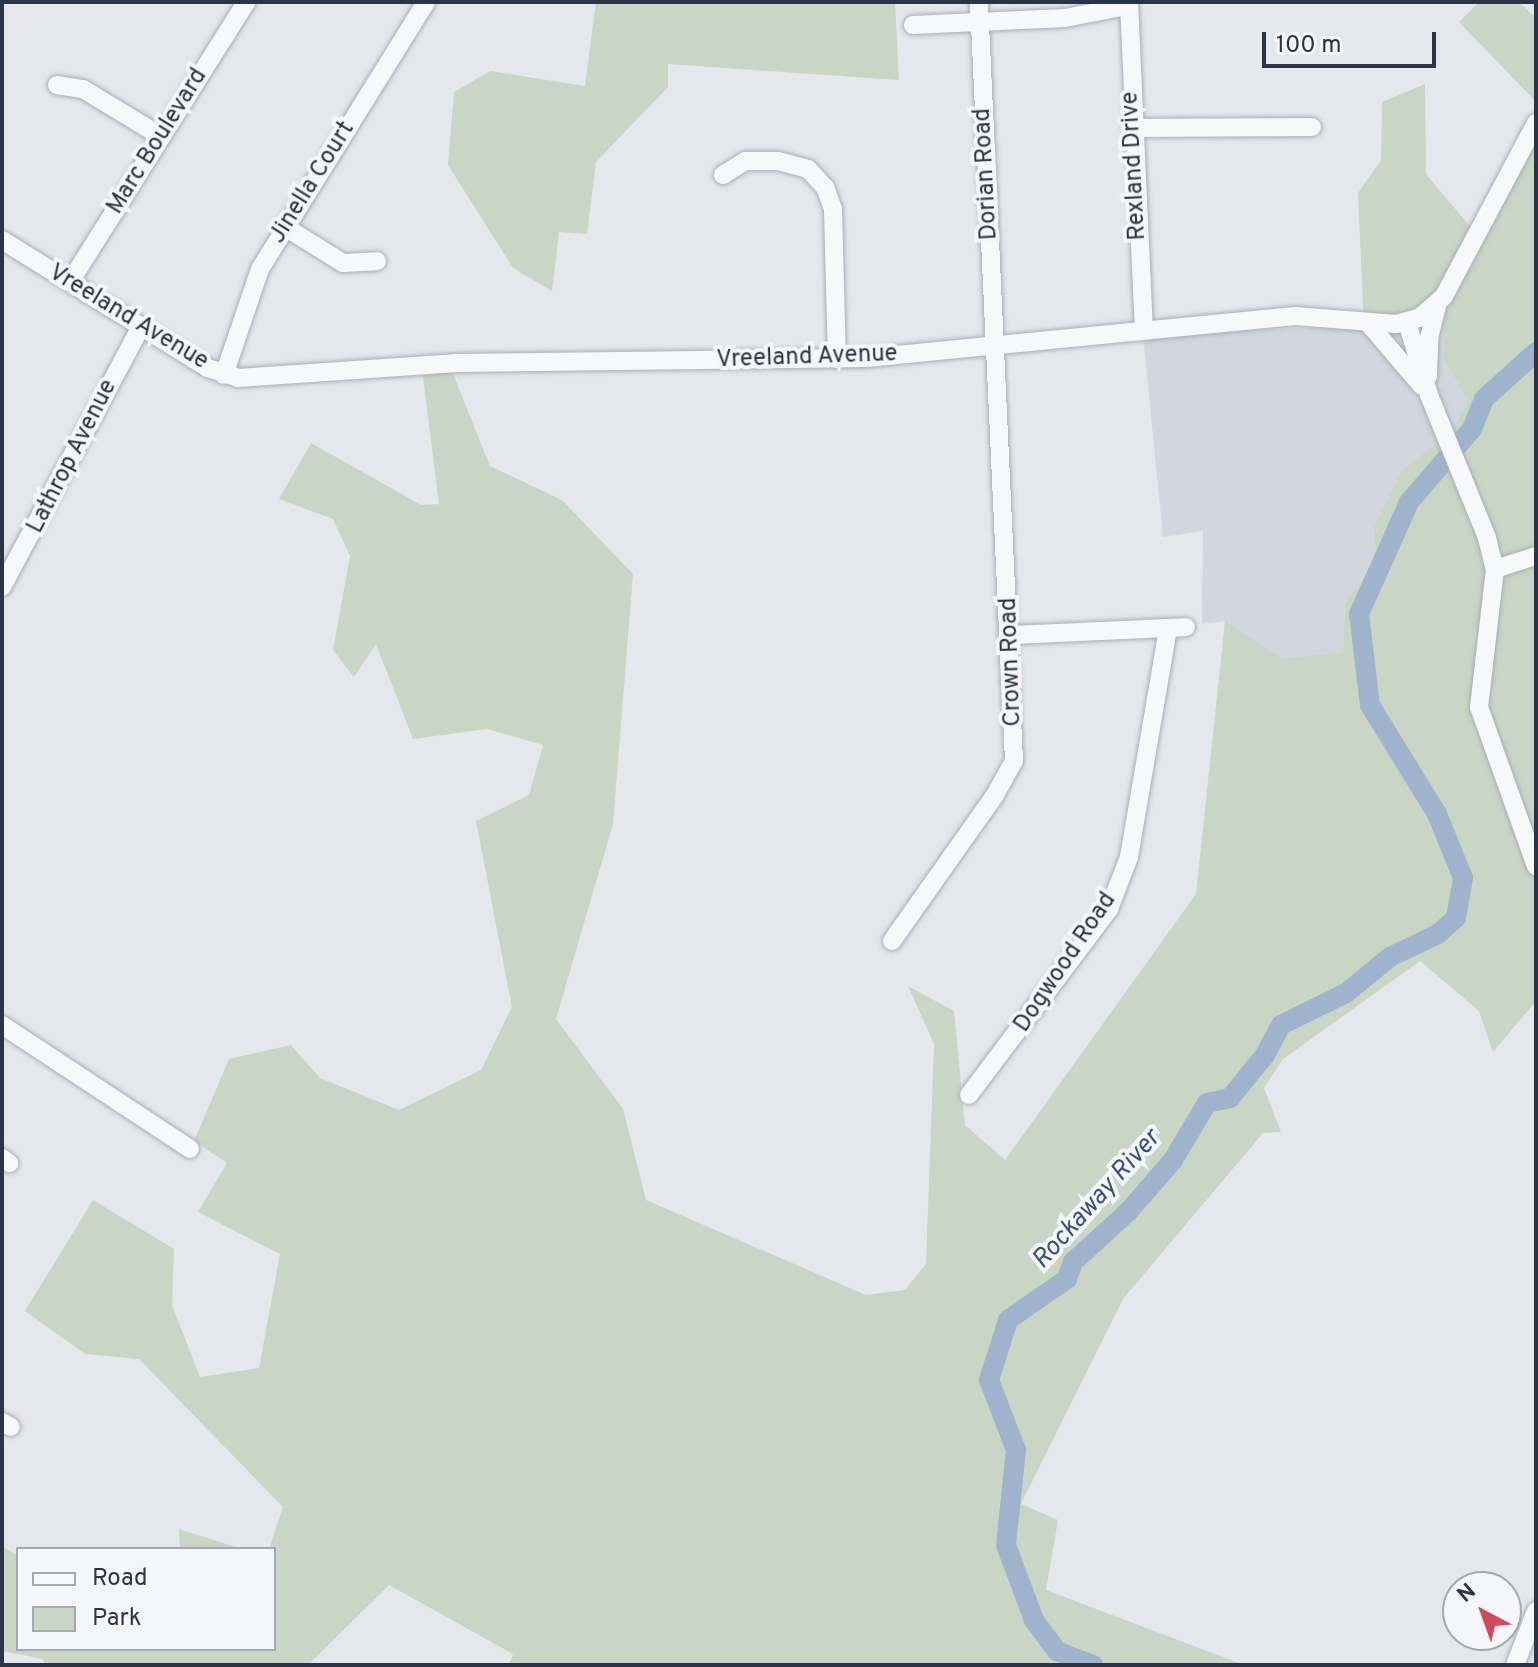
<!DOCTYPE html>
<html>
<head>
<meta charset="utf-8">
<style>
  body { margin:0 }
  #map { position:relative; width:1538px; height:1667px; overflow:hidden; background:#e4e7ec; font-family:Overpass,sans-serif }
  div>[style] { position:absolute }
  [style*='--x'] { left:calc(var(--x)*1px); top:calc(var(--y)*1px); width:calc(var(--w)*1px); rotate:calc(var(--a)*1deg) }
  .built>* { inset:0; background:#d2d6de }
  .green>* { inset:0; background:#c9d6c5 }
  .river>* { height:20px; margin:-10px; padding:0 10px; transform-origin:10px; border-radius:10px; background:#9fb4cc }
  .roads { filter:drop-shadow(0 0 2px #a9aeb7) drop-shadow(0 0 2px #a9aeb7) }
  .minor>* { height:18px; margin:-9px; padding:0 9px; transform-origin:9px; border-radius:9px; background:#f7f8fa }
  span { translate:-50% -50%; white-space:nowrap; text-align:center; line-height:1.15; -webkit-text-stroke:8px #f4f6f9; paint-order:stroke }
  .street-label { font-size:24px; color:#2b3445 }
  .water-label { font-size:26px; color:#34527a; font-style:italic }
  .frame { position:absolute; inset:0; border:4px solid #2b3445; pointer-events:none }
  .legend { position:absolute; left:16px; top:1547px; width:260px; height:104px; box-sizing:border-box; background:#f4f6f9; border:2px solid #a4a8b1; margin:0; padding:10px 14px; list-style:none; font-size:24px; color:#2b3445 }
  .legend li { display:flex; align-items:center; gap:16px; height:40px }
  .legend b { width:40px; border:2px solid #a4a8b1 }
  .north { position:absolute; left:1442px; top:1571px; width:80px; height:80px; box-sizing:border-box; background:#f4f6f9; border:2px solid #a4a8b1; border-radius:50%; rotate:319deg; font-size:22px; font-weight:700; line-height:32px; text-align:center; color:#2b3445 }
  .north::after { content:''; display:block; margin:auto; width:28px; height:36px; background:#d1495b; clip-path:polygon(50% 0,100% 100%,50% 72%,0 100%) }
  .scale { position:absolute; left:1262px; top:32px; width:174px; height:36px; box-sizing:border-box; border:4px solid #2b3445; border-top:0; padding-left:10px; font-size:24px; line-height:28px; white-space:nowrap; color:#2b3445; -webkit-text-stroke:6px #f4f6f9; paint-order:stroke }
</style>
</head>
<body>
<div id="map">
  <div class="built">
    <i style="clip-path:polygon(1445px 302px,1443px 359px,1468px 400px,1453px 430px,1401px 471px,1374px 525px,1376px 560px,1345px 603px,1343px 652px,1283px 660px,1225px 621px,1202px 624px,1203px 531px,1163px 537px,1143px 334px,1364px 326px)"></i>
  </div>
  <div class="green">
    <i style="clip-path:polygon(596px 2px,895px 2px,899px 80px,668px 64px,668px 87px,596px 162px,587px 234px,559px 232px,552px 291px,513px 268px,448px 165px,454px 92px,490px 71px,585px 86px)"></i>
    <i style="clip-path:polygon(1479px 2px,1519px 2px,1536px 18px,1536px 102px,1459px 22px)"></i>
    <i style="clip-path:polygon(1425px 84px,1426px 174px,1479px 237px,1536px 127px,1536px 1001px,1493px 1052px,1479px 1011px,1420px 961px,1283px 1059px,1264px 1088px,1281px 1132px,1263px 1133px,1123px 1299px,1021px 1504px,1058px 1520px,1046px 1590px,1244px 1665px,509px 1665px,513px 1654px,389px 1585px,308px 1665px,45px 1665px,43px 1659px,2px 1651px,2px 1546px,18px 1556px,18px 1649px,274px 1649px,274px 1549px,269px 1549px,283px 1507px,139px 1359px,85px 1354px,25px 1311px,93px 1200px,174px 1249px,172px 1305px,200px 1377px,259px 1368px,280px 1254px,198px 1212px,227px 1163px,194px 1141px,229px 1059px,291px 1045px,320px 1078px,399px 1110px,481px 1070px,512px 1007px,476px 821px,529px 795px,543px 745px,487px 729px,413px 739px,376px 644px,354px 677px,333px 650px,350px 556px,333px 519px,279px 499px,311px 443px,421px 505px,439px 504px,421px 361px,448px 361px,490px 466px,562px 500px,633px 574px,613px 824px,556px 1019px,623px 1109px,646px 1200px,866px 1295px,905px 1290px,926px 1264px,934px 1044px,908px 986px,954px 1011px,965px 1125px,1005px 1160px,1196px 894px,1225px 621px,1283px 659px,1343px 652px,1345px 603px,1376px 560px,1374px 525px,1401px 471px,1453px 430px,1468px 400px,1443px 359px,1445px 302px,1364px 326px,1358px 193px,1381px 160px,1382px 102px)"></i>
    <i style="clip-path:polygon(179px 1529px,242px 1549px,180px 1549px)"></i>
  </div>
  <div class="river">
    <i style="--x:1093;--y:1665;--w:39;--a:-159"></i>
    <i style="--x:1057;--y:1651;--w:39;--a:-127"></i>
    <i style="--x:1034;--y:1620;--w:80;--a:-110.5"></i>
    <i style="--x:1006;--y:1545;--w:96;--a:-84"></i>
    <i style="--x:1016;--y:1450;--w:75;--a:-111.1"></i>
    <i style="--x:989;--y:1380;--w:63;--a:-72.4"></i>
    <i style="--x:1008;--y:1320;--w:72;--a:-34.8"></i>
    <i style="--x:1067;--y:1279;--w:18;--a:-71"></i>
    <i style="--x:1073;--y:1262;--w:74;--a:-42.3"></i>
    <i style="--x:1128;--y:1212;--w:69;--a:-49.1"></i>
    <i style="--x:1173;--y:1160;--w:66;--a:-59.2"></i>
    <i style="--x:1207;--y:1103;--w:24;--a:-12"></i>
    <i style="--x:1230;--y:1098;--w:55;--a:-50.9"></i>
    <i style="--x:1265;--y:1055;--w:34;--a:-62"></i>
    <i style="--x:1281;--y:1025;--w:72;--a:-26.2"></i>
    <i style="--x:1346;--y:993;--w:57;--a:-39.3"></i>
    <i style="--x:1390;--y:957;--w:53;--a:-25.6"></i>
    <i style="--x:1438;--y:934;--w:24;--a:-42"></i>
    <i style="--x:1456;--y:918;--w:41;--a:-80.1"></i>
    <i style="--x:1463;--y:878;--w:69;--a:-112.1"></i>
    <i style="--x:1437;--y:814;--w:128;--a:-121.6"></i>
    <i style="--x:1370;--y:705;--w:92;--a:-96.9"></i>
    <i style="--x:1359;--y:614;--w:123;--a:-65.9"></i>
    <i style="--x:1409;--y:502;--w:96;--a:-49.2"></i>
    <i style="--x:1472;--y:429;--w:32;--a:-68"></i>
    <i style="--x:1484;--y:399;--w:70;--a:-42.1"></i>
  </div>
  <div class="roads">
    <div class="minor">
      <i style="--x:1129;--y:2;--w:329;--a:87.4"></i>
      <i style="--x:913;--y:25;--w:152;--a:-2.6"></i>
      <i style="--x:1065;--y:18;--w:63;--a:-11"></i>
      <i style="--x:57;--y:85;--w:26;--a:9"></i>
      <i style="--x:83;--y:89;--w:92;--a:31.3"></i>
      <i style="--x:1133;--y:128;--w:179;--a:-0.3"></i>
      <i style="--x:723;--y:175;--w:26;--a:-32"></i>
      <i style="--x:745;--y:161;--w:33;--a:0"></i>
      <i style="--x:778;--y:161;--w:31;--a:15"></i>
      <i style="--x:808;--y:169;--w:25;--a:47"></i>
      <i style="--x:825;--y:187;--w:23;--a:70"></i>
      <i style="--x:833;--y:209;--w:150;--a:88.5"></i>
      <i style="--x:285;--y:227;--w:68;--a:31.8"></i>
      <i style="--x:343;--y:263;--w:34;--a:-3"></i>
      <i style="--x:2;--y:240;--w:243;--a:31.9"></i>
      <i style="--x:208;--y:368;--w:32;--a:18"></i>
      <i style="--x:238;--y:378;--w:220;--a:-3.9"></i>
      <i style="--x:457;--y:363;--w:409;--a:-0.7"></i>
      <i style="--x:866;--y:358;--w:431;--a:-5.6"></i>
      <i style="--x:1295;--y:316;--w:101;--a:4.5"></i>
      <i style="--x:1396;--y:324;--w:24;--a:-15"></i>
      <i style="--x:1419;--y:318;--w:33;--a:-41"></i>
      <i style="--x:1444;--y:296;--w:196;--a:-62"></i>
      <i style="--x:70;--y:282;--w:331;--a:-57.8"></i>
      <i style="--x:1407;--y:322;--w:76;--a:73.2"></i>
      <i style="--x:1429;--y:395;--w:154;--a:67.9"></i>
      <i style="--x:1487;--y:538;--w:32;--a:76"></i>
      <i style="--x:1495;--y:569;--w:139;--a:96.6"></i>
      <i style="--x:1479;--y:707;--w:169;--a:70.3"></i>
      <i style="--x:1368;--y:323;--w:83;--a:49.4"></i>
      <i style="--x:224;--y:375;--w:112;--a:-71.2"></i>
      <i style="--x:260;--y:269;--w:314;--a:-58.1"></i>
      <i style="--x:1428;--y:376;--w:38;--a:-88"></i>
      <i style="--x:1429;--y:338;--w:36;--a:-76"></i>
      <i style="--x:1495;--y:569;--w:43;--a:-17.6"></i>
      <i style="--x:2;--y:587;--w:295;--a:-61.9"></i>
      <i style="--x:1011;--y:635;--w:175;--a:-2.6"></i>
      <i style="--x:892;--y:941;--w:179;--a:-54.8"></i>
      <i style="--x:995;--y:795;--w:39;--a:-61"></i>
      <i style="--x:1014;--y:761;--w:760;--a:-92.64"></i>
      <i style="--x:2;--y:1025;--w:225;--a:33.4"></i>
      <i style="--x:969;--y:1095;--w:233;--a:-53"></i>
      <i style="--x:1109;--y:909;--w:56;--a:-69"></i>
      <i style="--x:1129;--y:857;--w:232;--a:-80.3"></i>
      <i style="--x:2;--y:1158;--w:9;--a:36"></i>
      <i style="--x:2;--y:1422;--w:10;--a:29"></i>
      <i style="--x:1515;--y:1665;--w:58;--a:-68.7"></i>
    </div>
  </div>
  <div class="street-label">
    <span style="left:158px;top:142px;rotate:-58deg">Marc Boulevard</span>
    <span style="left:1135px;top:166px;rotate:-93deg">Rexland Drive</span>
    <span style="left:987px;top:174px;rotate:-93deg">Dorian Road</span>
    <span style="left:313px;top:183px;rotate:-58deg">Jinella Court</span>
    <span style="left:128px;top:318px;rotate:31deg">Vreeland Avenue</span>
    <span style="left:807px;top:358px;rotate:-2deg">Vreeland Avenue</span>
    <span style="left:73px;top:457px;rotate:-63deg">Lathrop Avenue</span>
    <span style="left:1012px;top:662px;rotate:-92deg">Crown Road</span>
    <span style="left:1066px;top:963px;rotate:-56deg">Dogwood Road</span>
  </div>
  <div class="water-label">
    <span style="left:1097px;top:1200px;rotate:-48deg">Rockaway River</span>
  </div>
  <div class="frame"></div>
  <ul class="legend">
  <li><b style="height:10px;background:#f7f8fa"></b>Road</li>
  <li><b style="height:22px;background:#c9d6c5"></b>Park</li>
  </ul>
  <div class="north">N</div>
  <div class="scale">100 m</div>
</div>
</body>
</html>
